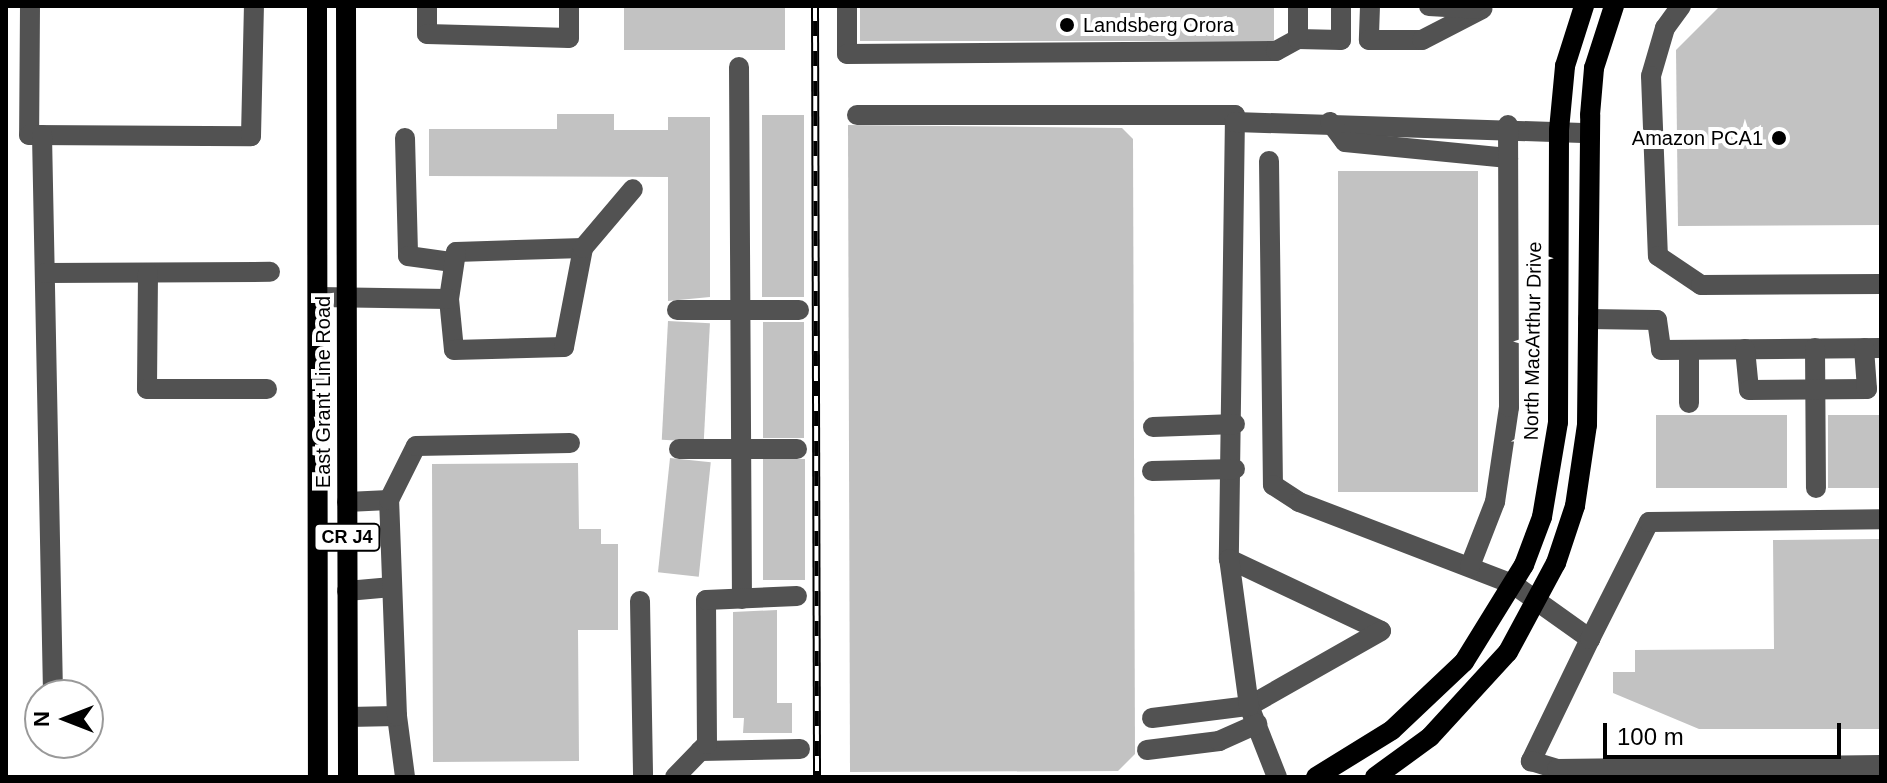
<!DOCTYPE html>
<html>
<head>
<meta charset="utf-8">
<style>
  body { margin:0 }
  #map { position:relative; width:1887px; height:783px; overflow:hidden; background:#fff; font-family:Helvetica,sans-serif }
  div>[style] { position:absolute }
  [style*='--x'] { left:calc(var(--x)*1px); top:calc(var(--y)*1px); width:calc(var(--w)*1px); rotate:calc(var(--a)*1deg) }
  .building>* { inset:0; background:#c2c2c2; transform-origin:0 0 }
  .minor>* { height:20px; margin:-10px; padding:0 10px; transform-origin:10px; border-radius:10px; background:#525252 }
  .major>* { height:20px; margin:-10px; padding:0 10px; transform-origin:10px; border-radius:10px; background:#000 }
  .rail>* { height:8px; margin-top:-4px; transform-origin:0; background:repeating-linear-gradient(90deg,#fff 0 15px,#000 0 30px); box-sizing:border-box; border-block:2px solid #000 }
  .dots>* { width:22px; height:22px; translate:-50% -50%; box-sizing:border-box; border:4px solid #fff; border-radius:50% }
  span { translate:-50% -50%; white-space:nowrap; text-align:center; line-height:1.15; -webkit-text-stroke:8px #fff; paint-order:stroke }
  .shield-label span { padding:2px 6px; background:#fff; border:2px solid; border-radius:6px; -webkit-text-stroke-width:0 }
  .shield-label { font-size:18px; color:#000; font-weight:700 }
  .poi-label { font-size:20px; color:#000 }
  .left { translate:0 -50%; text-align:left }
  .right { translate:-100% -50%; text-align:right }
  .street-label { font-size:20px; color:#000 }
  .frame { position:absolute; inset:0; border:8px solid #000; pointer-events:none }
  .north { position:absolute; left:24px; top:679px; width:80px; height:80px; box-sizing:border-box; background:#fff; border:2px solid #999; border-radius:50%; rotate:270deg; font-size:22px; font-weight:700; line-height:32px; text-align:center; color:#000 }
  .north::after { content:''; display:block; margin:auto; width:28px; height:36px; background:#000; clip-path:polygon(50% 0,100% 100%,50% 72%,0 100%) }
  .scale { position:absolute; left:1603px; top:723px; width:238px; height:36px; box-sizing:border-box; border:4px solid #000; border-top:0; padding-left:10px; font-size:24px; line-height:28px; white-space:nowrap; color:#000; -webkit-text-stroke:6px #fff; paint-order:stroke }
</style>
</head>
<body>
<div id="map">
  <div class="building">
    <i style="left:624px;top:6px;width:161px;height:44px"></i>
    <i style="left:860px;top:6px;width:414px;height:35px"></i>
    <i style="clip-path:polygon(1720px 6px,1881px 6px,1881px 225px,1678px 226px,1676px 50px)"></i>
    <i style="clip-path:polygon(557px 114px,614px 114px,614px 130px,668px 130px,668px 117px,710px 117px,710px 297px,668px 301px,668px 177px,429px 176px,429px 129px,557px 129px)"></i>
    <i style="left:804px;top:115px;width:182px;height:42px;rotate:90deg"></i>
    <i style="clip-path:polygon(848px 125px,1122px 128px,1133px 139px,1135px 754px,1118px 771px,850px 772px)"></i>
    <i style="left:1338px;top:171px;width:140px;height:321px"></i>
    <i style="left:668px;top:321px;width:42px;height:119px;rotate:3deg"></i>
    <i style="left:804px;top:322px;width:116px;height:41px;rotate:90deg"></i>
    <i style="left:1656px;top:415px;width:131px;height:73px"></i>
    <i style="left:1828px;top:415px;width:53px;height:73px"></i>
    <i style="left:670px;top:458px;width:41px;height:115px;rotate:6deg"></i>
    <i style="left:805px;top:459px;width:121px;height:42px;rotate:90deg"></i>
    <i style="clip-path:polygon(578px 463px,579px 529px,601px 529px,601px 544px,618px 544px,618px 630px,578px 630px,579px 761px,433px 762px,432px 464px)"></i>
    <i style="clip-path:polygon(1881px 539px,1881px 729px,1699px 729px,1613px 693px,1613px 672px,1635px 672px,1635px 650px,1774px 649px,1773px 540px)"></i>
    <i style="clip-path:polygon(777px 610px,777px 703px,792px 703px,792px 733px,743px 733px,744px 718px,733px 718px,733px 612px)"></i>
  </div>
  <div class="minor">
    <i style="--x:30;--y:6;--w:129;--a:90.4"></i>
    <i style="--x:29;--y:135;--w:222;--a:0.3"></i>
    <i style="--x:251;--y:136;--w:130;--a:-88.7"></i>
    <i style="--x:427;--y:6;--w:28;--a:90"></i>
    <i style="--x:427;--y:34;--w:142;--a:1.6"></i>
    <i style="--x:569;--y:38;--w:32;--a:-90"></i>
    <i style="--x:847;--y:6;--w:48;--a:90"></i>
    <i style="--x:847;--y:54;--w:429;--a:-0.4"></i>
    <i style="--x:1276;--y:51;--w:25;--a:-29"></i>
    <i style="--x:1298;--y:39;--w:43;--a:1.3"></i>
    <i style="--x:1341;--y:40;--w:34;--a:-90"></i>
    <i style="--x:1370;--y:6;--w:34;--a:92"></i>
    <i style="--x:1369;--y:40;--w:53;--a:0"></i>
    <i style="--x:1422;--y:40;--w:68;--a:-27.3"></i>
    <i style="--x:1429;--y:6;--w:52;--a:3.3"></i>
    <i style="--x:1681;--y:6;--w:27;--a:126"></i>
    <i style="--x:1665;--y:28;--w:50;--a:106.3"></i>
    <i style="--x:1651;--y:76;--w:180;--a:87.8"></i>
    <i style="--x:1658;--y:256;--w:52;--a:34"></i>
    <i style="--x:1701;--y:285;--w:180;--a:-0.3"></i>
    <i style="--x:1298;--y:39;--w:33;--a:-90"></i>
    <i style="--x:739;--y:67;--w:532;--a:89.68"></i>
    <i style="--x:857;--y:115;--w:378;--a:0"></i>
    <i style="--x:1235;--y:115;--w:444;--a:90.8"></i>
    <i style="--x:1229;--y:559;--w:168;--a:25.3"></i>
    <i style="--x:1381;--y:631;--w:152;--a:150.4"></i>
    <i style="--x:1249;--y:706;--w:76;--a:68.5"></i>
    <i style="--x:1235;--y:122;--w:355;--a:1.8"></i>
    <i style="--x:1330;--y:122;--w:25;--a:53"></i>
    <i style="--x:1345;--y:142;--w:164;--a:5.6"></i>
    <i style="--x:42;--y:135;--w:560;--a:88.87"></i>
    <i style="--x:405;--y:138;--w:118;--a:88.5"></i>
    <i style="--x:408;--y:256;--w:43;--a:7.9"></i>
    <i style="--x:1269;--y:161;--w:324;--a:89.3"></i>
    <i style="--x:1273;--y:485;--w:31;--a:33"></i>
    <i style="--x:1299;--y:502;--w:229;--a:21"></i>
    <i style="--x:1513;--y:584;--w:95;--a:35.5"></i>
    <i style="--x:1590;--y:639;--w:136;--a:115.8"></i>
    <i style="--x:1531;--y:761;--w:27;--a:17"></i>
    <i style="--x:1557;--y:769;--w:324;--a:-0.7"></i>
    <i style="--x:583;--y:248;--w:127;--a:178.2"></i>
    <i style="--x:456;--y:252;--w:48;--a:98.5"></i>
    <i style="--x:449;--y:299;--w:51;--a:84.4"></i>
    <i style="--x:454;--y:350;--w:110;--a:-1.6"></i>
    <i style="--x:564;--y:347;--w:101;--a:-79.1"></i>
    <i style="--x:583;--y:248;--w:77;--a:-49.7"></i>
    <i style="--x:45;--y:273;--w:225;--a:-0.3"></i>
    <i style="--x:148;--y:273;--w:116;--a:90.5"></i>
    <i style="--x:147;--y:389;--w:120;--a:0"></i>
    <i style="--x:318;--y:297;--w:131;--a:0.9"></i>
    <i style="--x:677;--y:310;--w:122;--a:0"></i>
    <i style="--x:1588;--y:319;--w:69;--a:0.8"></i>
    <i style="--x:1657;--y:320;--w:30;--a:82"></i>
    <i style="--x:1661;--y:350;--w:220;--a:-0.5"></i>
    <i style="--x:1815;--y:348;--w:140;--a:89.6"></i>
    <i style="--x:1745;--y:349;--w:41;--a:84.4"></i>
    <i style="--x:1749;--y:390;--w:118;--a:-0.5"></i>
    <i style="--x:1867;--y:389;--w:41;--a:-94.2"></i>
    <i style="--x:1689;--y:350;--w:53;--a:90"></i>
    <i style="--x:1153;--y:427;--w:82;--a:-2.1"></i>
    <i style="--x:679;--y:449;--w:118;--a:0"></i>
    <i style="--x:1152;--y:471;--w:83;--a:-1.4"></i>
    <i style="--x:347;--y:502;--w:42;--a:-2.7"></i>
    <i style="--x:1470;--y:566;--w:69;--a:-68.7"></i>
    <i style="--x:1495;--y:502;--w:96;--a:-81.6"></i>
    <i style="--x:1509;--y:407;--w:282;--a:-90.2"></i>
    <i style="--x:347;--y:591;--w:45;--a:-5.1"></i>
    <i style="--x:640;--y:601;--w:176;--a:89"></i>
    <i style="--x:1590;--y:639;--w:131;--a:-63.2"></i>
    <i style="--x:1649;--y:522;--w:232;--a:-0.7"></i>
    <i style="--x:397;--y:716;--w:62;--a:82.5"></i>
    <i style="--x:348;--y:717;--w:49;--a:-1.2"></i>
    <i style="--x:397;--y:716;--w:216;--a:-92.1"></i>
    <i style="--x:389;--y:500;--w:60;--a:-63.4"></i>
    <i style="--x:416;--y:446;--w:154;--a:-1.1"></i>
    <i style="--x:1152;--y:718;--w:98;--a:-7.1"></i>
    <i style="--x:1249;--y:706;--w:148;--a:-97.7"></i>
    <i style="--x:1147;--y:750;--w:73;--a:-7.1"></i>
    <i style="--x:1219;--y:741;--w:42;--a:-24.1"></i>
    <i style="--x:700;--y:751;--w:100;--a:-1.1"></i>
    <i style="--x:675;--y:777;--w:46;--a:-45.9"></i>
    <i style="--x:707;--y:744;--w:144;--a:-90.4"></i>
    <i style="--x:706;--y:600;--w:91;--a:-2.5"></i>
  </div>
  <div class="major">
    <i style="--x:317;--y:6;--w:771;--a:89.93"></i>
    <i style="--x:346;--y:6;--w:771;--a:89.85"></i>
    <i style="--x:1316;--y:777;--w:89;--a:-31.7"></i>
    <i style="--x:1392;--y:730;--w:99;--a:-43.4"></i>
    <i style="--x:1464;--y:662;--w:114;--a:-58.3"></i>
    <i style="--x:1524;--y:565;--w:51;--a:-69.4"></i>
    <i style="--x:1542;--y:517;--w:96;--a:-80.4"></i>
    <i style="--x:1558;--y:422;--w:292;--a:-89.8"></i>
    <i style="--x:1559;--y:130;--w:64;--a:-84.6"></i>
    <i style="--x:1565;--y:66;--w:63;--a:-72.4"></i>
    <i style="--x:1375;--y:777;--w:68;--a:-36"></i>
    <i style="--x:1430;--y:737;--w:115;--a:-47.5"></i>
    <i style="--x:1508;--y:652;--w:101;--a:-61.7"></i>
    <i style="--x:1556;--y:563;--w:60;--a:-71.6"></i>
    <i style="--x:1575;--y:506;--w:82;--a:-81.6"></i>
    <i style="--x:1587;--y:425;--w:310;--a:-89.4"></i>
    <i style="--x:1590;--y:115;--w:47;--a:-85.1"></i>
    <i style="--x:1594;--y:68;--w:65;--a:-72.1"></i>
  </div>
  <div class="rail">
    <i style="--x:815;--y:6;--w:771;--a:89.85"></i>
  </div>
  <div class="dots">
    <i style="left:1067px;top:25px;background:#000"></i>
    <i style="left:1779px;top:138px;background:#000"></i>
  </div>
  <div class="shield-label">
    <span style="left:347px;top:537px">CR J4</span>
  </div>
  <div class="poi-label">
    <span class="left" style="left:1083px;top:25px">Landsberg Orora</span>
    <span class="right" style="left:1763px;top:138px">Amazon PCA1</span>
  </div>
  <div class="street-label">
    <span style="left:1533px;top:341px;rotate:-89deg">North MacArthur Drive</span>
    <span style="left:323px;top:392px;rotate:-90deg">East Grant Line Road</span>
  </div>
  <div class="frame"></div>
  <div class="north">N</div>
  <div class="scale">100 m</div>
</div>
</body>
</html>
